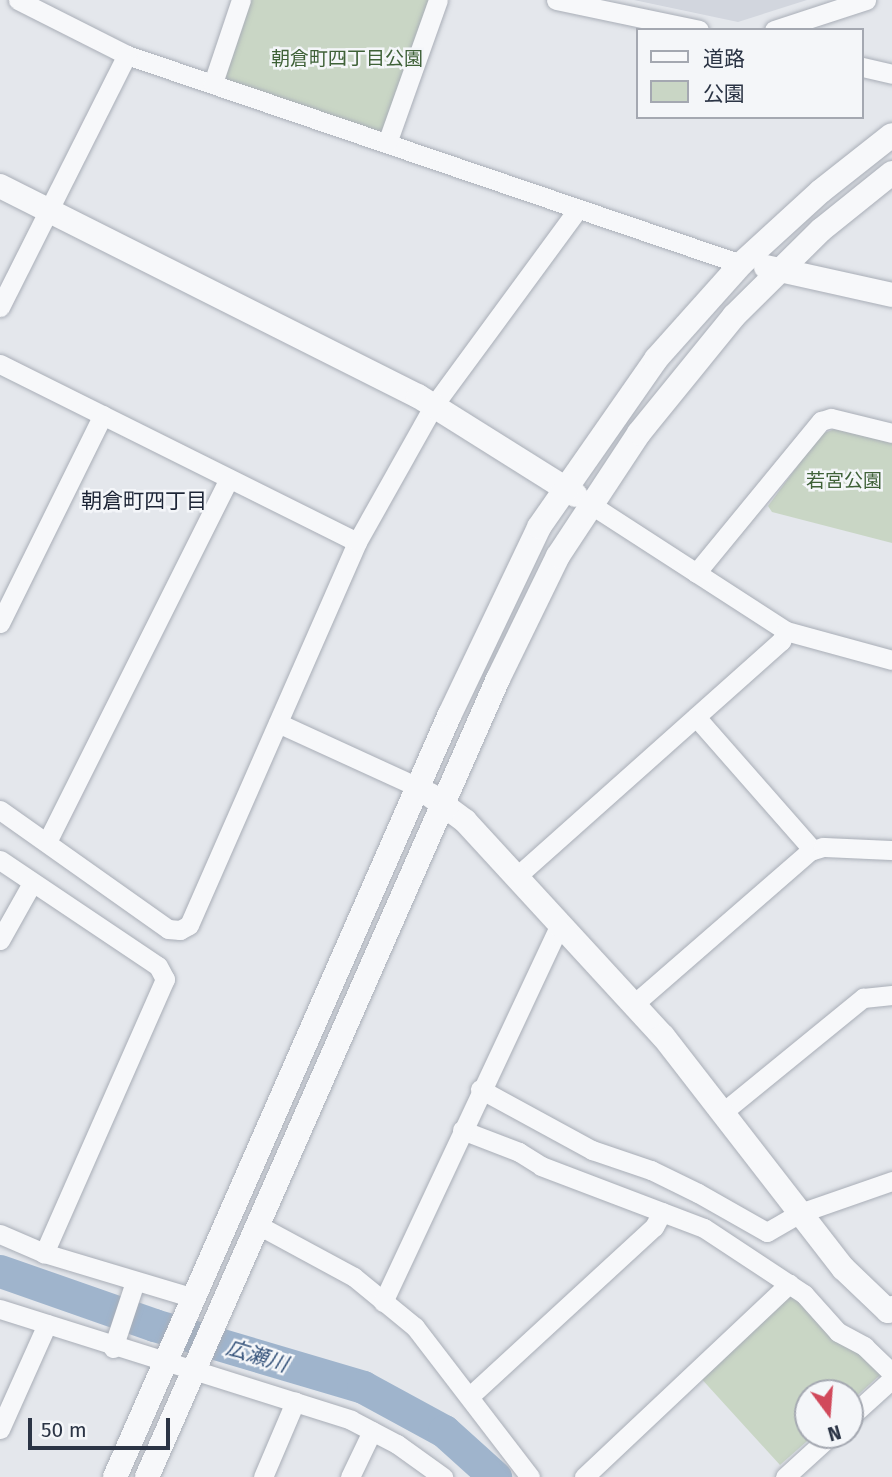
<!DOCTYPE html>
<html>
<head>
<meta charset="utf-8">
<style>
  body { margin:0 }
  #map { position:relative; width:892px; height:1477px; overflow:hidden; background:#e4e7ec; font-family:"Fira Sans","Noto Sans JP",sans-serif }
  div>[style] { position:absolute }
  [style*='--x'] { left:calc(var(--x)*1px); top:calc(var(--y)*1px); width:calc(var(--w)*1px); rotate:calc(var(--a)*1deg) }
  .built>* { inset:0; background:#d2d6de }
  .green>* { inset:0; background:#c9d6c5 }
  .river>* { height:33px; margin:-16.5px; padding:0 16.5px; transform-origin:16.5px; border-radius:16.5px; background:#9fb4cc }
  .roads { filter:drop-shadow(0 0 2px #a9aeb7) drop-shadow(0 0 2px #a9aeb7) }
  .minor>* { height:19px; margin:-9.5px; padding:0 9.5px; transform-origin:9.5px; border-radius:9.5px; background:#f7f8fa }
  .tertiary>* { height:24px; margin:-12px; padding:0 12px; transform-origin:12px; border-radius:12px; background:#f7f8fa }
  span { translate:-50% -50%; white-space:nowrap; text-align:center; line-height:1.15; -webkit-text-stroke:5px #f4f6f9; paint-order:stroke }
  .park-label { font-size:19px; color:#3f6138 }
  .neighbourhood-label { font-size:21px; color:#1d2536 }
  .water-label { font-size:21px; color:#34527a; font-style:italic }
  .legend { position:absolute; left:636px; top:28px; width:228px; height:91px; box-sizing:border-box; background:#f4f6f9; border:2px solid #a4a8b1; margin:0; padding:9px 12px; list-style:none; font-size:21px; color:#2b3445 }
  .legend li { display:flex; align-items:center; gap:14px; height:35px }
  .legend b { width:35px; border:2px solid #a4a8b1 }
  .north { position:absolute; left:794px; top:1379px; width:70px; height:70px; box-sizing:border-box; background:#f4f6f9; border:2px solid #a4a8b1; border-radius:50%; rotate:164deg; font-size:19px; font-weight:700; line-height:28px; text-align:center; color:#2b3445 }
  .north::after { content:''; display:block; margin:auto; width:24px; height:32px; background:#d1495b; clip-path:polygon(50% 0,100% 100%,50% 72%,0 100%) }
  .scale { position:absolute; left:28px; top:1418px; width:142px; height:32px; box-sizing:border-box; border:4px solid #2b3445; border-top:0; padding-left:9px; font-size:21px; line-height:24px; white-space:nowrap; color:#2b3445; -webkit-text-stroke:5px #f4f6f9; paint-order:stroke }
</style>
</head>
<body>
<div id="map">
  <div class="built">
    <i style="clip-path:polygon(634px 0,807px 0,738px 22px)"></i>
  </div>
  <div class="green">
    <i style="clip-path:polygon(249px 0,430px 0,384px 137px,222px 79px)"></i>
    <i style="clip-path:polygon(835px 429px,892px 443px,892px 543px,772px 512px,768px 506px,821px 434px)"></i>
    <i style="clip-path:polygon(785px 1295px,797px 1296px,879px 1366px,880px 1375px,850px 1402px,850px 1393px,808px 1393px,808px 1435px,814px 1435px,780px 1465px,698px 1375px)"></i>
  </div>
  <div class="river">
    <i style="--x:0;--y:1271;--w:163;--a:19.3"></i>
    <i style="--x:154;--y:1325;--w:218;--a:16.5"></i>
    <i style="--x:363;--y:1387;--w:92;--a:28.5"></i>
    <i style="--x:444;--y:1431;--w:69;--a:42"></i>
  </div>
  <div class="roads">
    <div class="minor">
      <i style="--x:18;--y:0;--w:122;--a:26.8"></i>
      <i style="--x:127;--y:55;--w:649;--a:18.8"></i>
      <i style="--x:556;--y:0;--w:146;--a:11.8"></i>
      <i style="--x:774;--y:30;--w:97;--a:-18.1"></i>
      <i style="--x:862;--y:67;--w:31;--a:13"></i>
      <i style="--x:213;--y:83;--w:88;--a:-71.4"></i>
      <i style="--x:387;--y:143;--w:152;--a:-70.4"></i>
      <i style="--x:0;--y:307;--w:282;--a:-63.3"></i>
      <i style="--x:0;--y:364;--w:399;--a:26.5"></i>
      <i style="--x:590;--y:504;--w:234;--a:32.9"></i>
      <i style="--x:786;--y:631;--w:110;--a:15.3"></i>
      <i style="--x:696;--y:573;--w:197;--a:-50.6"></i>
      <i style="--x:821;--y:421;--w:10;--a:-17"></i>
      <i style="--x:831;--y:418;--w:63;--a:13.8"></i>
      <i style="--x:0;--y:623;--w:232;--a:-63.7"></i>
      <i style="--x:696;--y:717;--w:177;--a:48.7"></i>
      <i style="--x:278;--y:723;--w:154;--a:24.6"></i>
      <i style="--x:0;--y:810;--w:206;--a:35.3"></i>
      <i style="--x:168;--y:929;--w:12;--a:5"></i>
      <i style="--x:180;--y:930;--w:10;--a:-29"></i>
      <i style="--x:189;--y:925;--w:418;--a:-66.3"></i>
      <i style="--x:357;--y:542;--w:157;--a:-60.7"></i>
      <i style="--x:434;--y:405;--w:242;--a:-53.7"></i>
      <i style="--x:48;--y:840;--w:404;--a:-63.4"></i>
      <i style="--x:0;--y:860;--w:190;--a:33.9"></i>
      <i style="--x:158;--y:966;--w:15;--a:62"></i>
      <i style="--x:165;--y:979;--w:300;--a:113.8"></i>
      <i style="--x:516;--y:877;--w:355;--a:-41.7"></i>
      <i style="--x:781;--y:641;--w:11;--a:-63"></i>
      <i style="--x:0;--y:940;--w:65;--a:-60.7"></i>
      <i style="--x:634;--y:1004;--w:233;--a:-41"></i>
      <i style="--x:810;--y:851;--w:14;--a:-17"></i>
      <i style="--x:823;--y:847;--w:69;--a:2.5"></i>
      <i style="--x:480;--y:1089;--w:128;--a:28.6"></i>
      <i style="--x:592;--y:1150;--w:62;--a:18.7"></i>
      <i style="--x:651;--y:1170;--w:52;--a:26.1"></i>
      <i style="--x:698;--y:1193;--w:79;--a:29.5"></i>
      <i style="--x:767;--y:1232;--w:38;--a:-30"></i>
      <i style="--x:800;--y:1213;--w:97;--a:-19.2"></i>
      <i style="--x:723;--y:1112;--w:181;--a:-39.2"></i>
      <i style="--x:863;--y:998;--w:29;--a:-6"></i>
      <i style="--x:462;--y:1130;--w:61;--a:21.1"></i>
      <i style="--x:519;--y:1152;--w:26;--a:32"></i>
      <i style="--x:541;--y:1166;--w:174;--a:20.8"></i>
      <i style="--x:704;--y:1228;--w:120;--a:33.4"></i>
      <i style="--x:804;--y:1294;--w:51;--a:48.2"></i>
      <i style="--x:838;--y:1332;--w:30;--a:28"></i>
      <i style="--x:864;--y:1346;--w:39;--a:44"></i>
      <i style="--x:258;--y:1225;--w:109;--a:28.4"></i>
      <i style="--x:354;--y:1277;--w:79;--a:39.3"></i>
      <i style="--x:415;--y:1327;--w:189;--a:52.5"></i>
      <i style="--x:0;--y:1234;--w:48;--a:23.4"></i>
      <i style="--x:44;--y:1253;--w:157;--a:16.7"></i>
      <i style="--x:383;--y:1302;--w:416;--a:-64.9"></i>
      <i style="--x:0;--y:1309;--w:368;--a:17.5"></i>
      <i style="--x:351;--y:1420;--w:52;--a:27.6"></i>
      <i style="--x:397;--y:1444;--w:57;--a:35.7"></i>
      <i style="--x:113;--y:1348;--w:70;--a:-71.6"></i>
      <i style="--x:470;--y:1396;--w:250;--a:-42.6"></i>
      <i style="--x:654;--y:1227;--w:17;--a:-62"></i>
      <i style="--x:850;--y:1417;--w:57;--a:-42.1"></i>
      <i style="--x:0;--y:1429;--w:115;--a:-65.9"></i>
      <i style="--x:263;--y:1477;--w:82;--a:-66.9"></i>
      <i style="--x:350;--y:1477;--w:51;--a:-64.4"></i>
      <i style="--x:584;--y:1477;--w:282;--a:-43.3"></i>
      <i style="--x:785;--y:1477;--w:62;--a:-42.4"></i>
    </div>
    <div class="tertiary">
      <i style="--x:0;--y:186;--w:468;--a:26.7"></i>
      <i style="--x:418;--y:396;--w:186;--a:32.1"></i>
      <i style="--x:766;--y:267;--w:129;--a:12.5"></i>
      <i style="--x:430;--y:795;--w:44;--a:36.6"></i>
      <i style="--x:465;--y:821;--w:292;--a:47.4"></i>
      <i style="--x:663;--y:1036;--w:294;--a:52.2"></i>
      <i style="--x:843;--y:1268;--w:62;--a:43.7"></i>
      <i style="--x:888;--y:1311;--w:5;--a:-37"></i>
      <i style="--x:115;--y:1477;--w:833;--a:-66.3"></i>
      <i style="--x:450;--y:714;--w:207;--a:-64.5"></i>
      <i style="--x:539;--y:527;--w:205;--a:-55.1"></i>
      <i style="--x:656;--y:359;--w:127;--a:-48.2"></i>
      <i style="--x:741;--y:264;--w:108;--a:-42.4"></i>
      <i style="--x:821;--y:191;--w:90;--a:-38.3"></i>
      <i style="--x:147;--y:1477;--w:872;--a:-66.26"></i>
      <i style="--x:498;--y:679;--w:137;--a:-64"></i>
      <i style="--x:558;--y:556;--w:147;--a:-56.6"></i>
      <i style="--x:639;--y:433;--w:151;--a:-50.9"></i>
      <i style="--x:734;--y:316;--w:122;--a:-44.7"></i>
      <i style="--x:821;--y:230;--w:91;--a:-38.8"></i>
    </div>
  </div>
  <div class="park-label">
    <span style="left:347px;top:59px">朝倉町四丁目公園</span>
    <span style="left:844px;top:481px">若宮公園</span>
  </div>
  <div class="neighbourhood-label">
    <span style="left:144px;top:501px">朝倉町四丁目</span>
  </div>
  <div class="water-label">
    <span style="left:257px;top:1356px;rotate:17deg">広瀬川</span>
  </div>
  <ul class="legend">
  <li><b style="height:9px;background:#f7f8fa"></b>道路</li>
  <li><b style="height:19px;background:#c9d6c5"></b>公園</li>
  </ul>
  <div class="north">N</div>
  <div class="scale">50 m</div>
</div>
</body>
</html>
